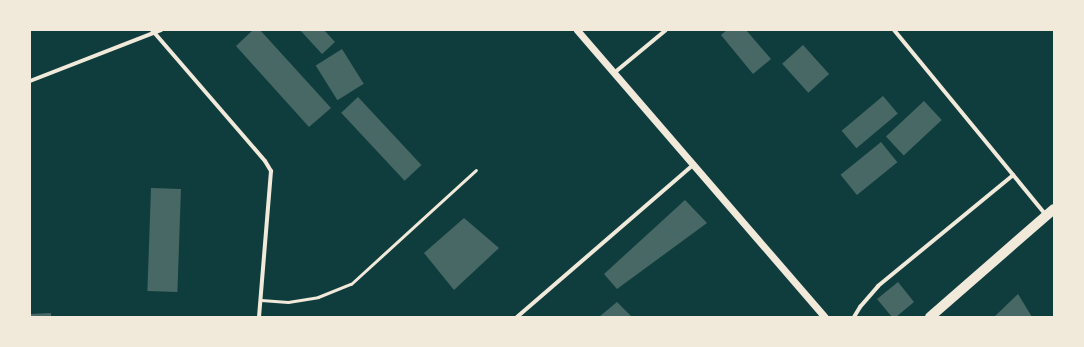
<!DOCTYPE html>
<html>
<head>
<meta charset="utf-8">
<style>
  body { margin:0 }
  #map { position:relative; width:1084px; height:347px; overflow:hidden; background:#0f3d3e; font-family:Roboto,sans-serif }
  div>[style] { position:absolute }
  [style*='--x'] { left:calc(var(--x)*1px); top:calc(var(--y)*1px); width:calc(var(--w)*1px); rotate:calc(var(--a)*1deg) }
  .building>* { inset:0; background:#486865; transform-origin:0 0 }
  .service>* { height:3px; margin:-1.5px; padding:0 1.5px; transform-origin:1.5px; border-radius:1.5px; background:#f1e9da }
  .minor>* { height:4px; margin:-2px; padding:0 2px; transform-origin:2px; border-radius:2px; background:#f1e9da }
  .tertiary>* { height:7px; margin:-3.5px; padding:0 3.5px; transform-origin:3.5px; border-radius:3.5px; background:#f1e9da }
  .primary>* { height:10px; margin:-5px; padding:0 5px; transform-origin:5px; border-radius:5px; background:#f1e9da }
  span { translate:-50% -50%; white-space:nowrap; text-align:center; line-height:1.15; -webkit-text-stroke:3px #f1e9da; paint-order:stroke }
  .frame { position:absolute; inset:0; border:31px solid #f1e9da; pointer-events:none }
</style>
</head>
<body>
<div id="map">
  <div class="building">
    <i style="clip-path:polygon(253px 30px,260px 30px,331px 108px,309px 127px,236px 46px)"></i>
    <i style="clip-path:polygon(300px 30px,324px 30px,335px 42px,322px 54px)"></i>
    <i style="clip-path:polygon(727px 30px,746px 30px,771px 59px,753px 74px,721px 35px)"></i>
    <i style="left:803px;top:45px;width:39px;height:28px;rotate:48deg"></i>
    <i style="left:342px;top:49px;width:41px;height:31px;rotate:58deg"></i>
    <i style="left:883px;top:96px;width:23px;height:54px;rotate:50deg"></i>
    <i style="left:358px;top:97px;width:93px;height:23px;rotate:47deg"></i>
    <i style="left:924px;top:101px;width:26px;height:52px;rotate:47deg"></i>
    <i style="left:881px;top:142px;width:26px;height:52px;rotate:51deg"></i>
    <i style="left:151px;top:188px;width:30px;height:103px;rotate:2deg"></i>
    <i style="clip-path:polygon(685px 200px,707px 223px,617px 289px,604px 274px)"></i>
    <i style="clip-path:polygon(464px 218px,499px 248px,454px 290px,424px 253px)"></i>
    <i style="clip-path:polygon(898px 282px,914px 302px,896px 317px,892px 317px,877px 299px)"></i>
    <i style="clip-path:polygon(1018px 294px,1032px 317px,994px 317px)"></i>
    <i style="clip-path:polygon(617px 302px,632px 317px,599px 317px)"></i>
    <i style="clip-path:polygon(51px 313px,51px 317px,30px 317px,30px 314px)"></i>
  </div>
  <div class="service">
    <i style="--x:261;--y:300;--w:27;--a:4"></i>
    <i style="--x:288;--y:302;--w:30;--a:-9"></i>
    <i style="--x:318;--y:297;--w:35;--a:-22"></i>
    <i style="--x:351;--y:284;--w:169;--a:-42.4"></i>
  </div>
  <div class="minor">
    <i style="--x:152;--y:30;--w:173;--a:49.2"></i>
    <i style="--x:265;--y:161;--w:12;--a:59"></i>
    <i style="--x:271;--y:171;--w:146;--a:94.7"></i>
    <i style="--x:894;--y:30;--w:239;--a:50.6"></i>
    <i style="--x:614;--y:73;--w:67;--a:-39.6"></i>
    <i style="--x:30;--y:81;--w:141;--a:-21.3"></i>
    <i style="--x:517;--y:317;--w:234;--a:-40.8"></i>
    <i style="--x:854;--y:317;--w:12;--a:-59"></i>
    <i style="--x:860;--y:307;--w:28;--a:-49"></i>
    <i style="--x:878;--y:286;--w:175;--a:-39.4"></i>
  </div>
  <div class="tertiary">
    <i style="--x:577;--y:30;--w:379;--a:49.2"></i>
  </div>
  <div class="primary">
    <i style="--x:930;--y:317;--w:164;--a:-41.1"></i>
  </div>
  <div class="frame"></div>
</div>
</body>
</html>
